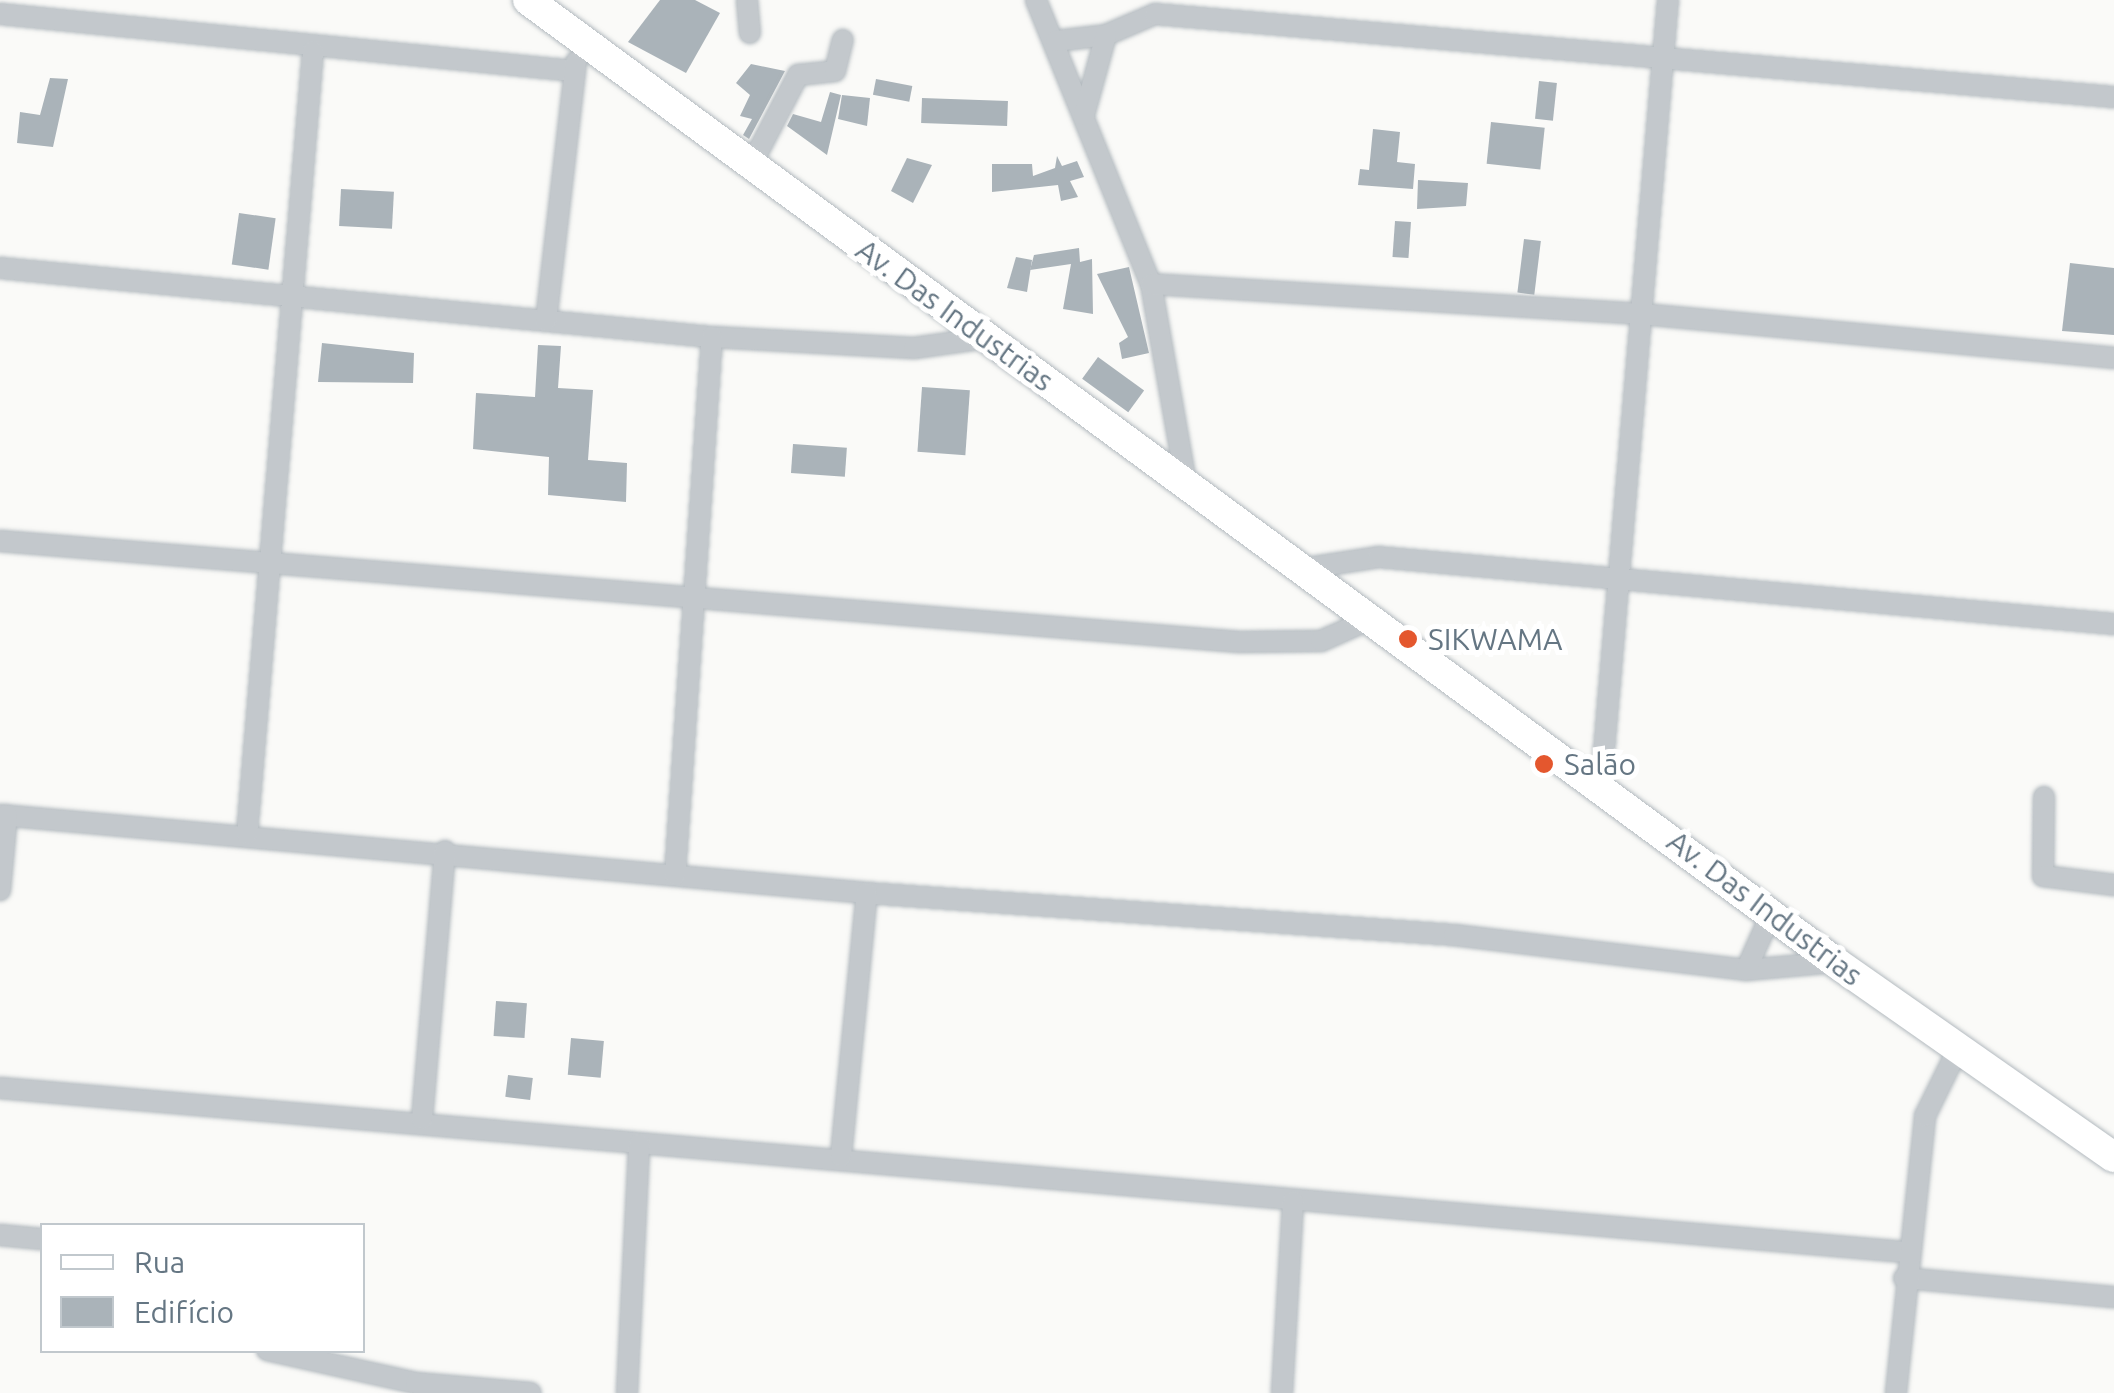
<!DOCTYPE html>
<html>
<head>
<meta charset="utf-8">
<style>
  body { margin:0 }
  #map { position:relative; width:2114px; height:1393px; overflow:hidden; background:#fafaf8; font-family:Ubuntu,sans-serif }
  div>[style] { position:absolute }
  [style*='--x'] { left:calc(var(--x)*1px); top:calc(var(--y)*1px); width:calc(var(--w)*1px); rotate:calc(var(--a)*1deg) }
  .building>* { inset:0; background:#aab3b9; transform-origin:0 0 }
  .roads { filter:drop-shadow(0 0 2px #b3babf) drop-shadow(0 0 2px #b3babf) }
  .minor>* { height:20px; margin:-10px; padding:0 10px; transform-origin:10px; border-radius:10px; background:#c3c8cc }
  .secondary>* { height:30px; margin:-15px; padding:0 15px; transform-origin:15px; border-radius:15px; background:#fff }
  .dots>* { width:28px; height:28px; translate:-50% -50%; box-sizing:border-box; border:5px solid #fff; border-radius:50% }
  span { translate:-50% -50%; white-space:nowrap; text-align:center; line-height:1.15; -webkit-text-stroke:10px #fff; paint-order:stroke }
  .street-label { font-size:30px; color:#657683 }
  .poi-label { font-size:30px; color:#657683 }
  .left { translate:0 -50%; text-align:left }
  .legend { position:absolute; left:40px; top:1223px; width:325px; height:130px; box-sizing:border-box; background:#fff; border:2px solid #c1c8cd; margin:0; padding:12px 18px; list-style:none; font-size:30px; color:#657683 }
  .legend li { display:flex; align-items:center; gap:20px; height:50px }
  .legend b { width:50px; border:2px solid #c1c8cd }
</style>
</head>
<body>
<div id="map">
  <div class="building">
    <i style="clip-path:polygon(660px 0,695px 0,720px 13px,686px 73px,628px 42px)"></i>
    <i style="clip-path:polygon(751px 64px,785px 71px,749px 139px,743px 135px,752px 119px,740px 116px,750px 95px,736px 83px)"></i>
    <i style="clip-path:polygon(50px 78px,68px 79px,53px 147px,17px 143px,20px 112px,40px 115px)"></i>
    <i style="left:876px;top:79px;width:37px;height:16px;rotate:11deg"></i>
    <i style="left:1539px;top:81px;width:18px;height:38px;rotate:6deg"></i>
    <i style="clip-path:polygon(830px 92px,841px 95px,827px 155px,787px 126px,793px 114px,821px 122px)"></i>
    <i style="clip-path:polygon(842px 95px,870px 98px,867px 126px,838px 119px)"></i>
    <i style="left:922px;top:98px;width:86px;height:25px;rotate:2deg"></i>
    <i style="left:1491px;top:122px;width:54px;height:42px;rotate:6deg"></i>
    <i style="clip-path:polygon(1373px 129px,1400px 132px,1397px 162px,1415px 164px,1413px 189px,1358px 185px,1360px 169px,1369px 170px)"></i>
    <i style="clip-path:polygon(1057px 156px,1062px 166px,1077px 161px,1084px 177px,1070px 181px,1078px 197px,1061px 201px,1058px 185px,992px 192px,992px 164px,1032px 164px,1033px 176px,1055px 168px)"></i>
    <i style="clip-path:polygon(907px 158px,932px 165px,913px 203px,891px 191px)"></i>
    <i style="clip-path:polygon(1418px 180px,1468px 183px,1466px 206px,1417px 209px)"></i>
    <i style="left:341px;top:189px;width:53px;height:37px;rotate:3deg"></i>
    <i style="left:239px;top:213px;width:37px;height:52px;rotate:8deg"></i>
    <i style="left:1395px;top:221px;width:16px;height:36px;rotate:4deg"></i>
    <i style="left:1524px;top:239px;width:17px;height:54px;rotate:7deg"></i>
    <i style="clip-path:polygon(1079px 248px,1080px 262px,1092px 259px,1093px 314px,1063px 309px,1071px 264px,1030px 270px,1034px 255px)"></i>
    <i style="clip-path:polygon(1016px 257px,1032px 260px,1027px 292px,1007px 288px)"></i>
    <i style="clip-path:polygon(2070px 263px,2114px 268px,2114px 335px,2062px 331px)"></i>
    <i style="clip-path:polygon(1129px 267px,1149px 353px,1122px 359px,1119px 343px,1128px 337px,1097px 274px)"></i>
    <i style="clip-path:polygon(322px 343px,414px 353px,413px 383px,318px 382px)"></i>
    <i style="clip-path:polygon(538px 345px,561px 346px,558px 388px,593px 390px,588px 460px,627px 463px,626px 502px,548px 495px,549px 457px,473px 449px,476px 393px,535px 397px)"></i>
    <i style="left:1098px;top:357px;width:57px;height:27px;rotate:36deg"></i>
    <i style="left:922px;top:387px;width:48px;height:65px;rotate:4deg"></i>
    <i style="left:793px;top:444px;width:54px;height:29px;rotate:4deg"></i>
    <i style="left:496px;top:1001px;width:31px;height:35px;rotate:4deg"></i>
    <i style="left:571px;top:1038px;width:33px;height:37px;rotate:5deg"></i>
    <i style="left:508px;top:1075px;width:25px;height:22px;rotate:7deg"></i>
  </div>
  <div class="roads">
    <div class="minor">
      <i style="--x:747;--y:0;--w:33;--a:85"></i>
      <i style="--x:1036;--y:0;--w:306;--a:68"></i>
      <i style="--x:1151;--y:284;--w:202;--a:80"></i>
      <i style="--x:0;--y:14;--w:577;--a:5.67"></i>
      <i style="--x:1056;--y:41;--w:50;--a:-6.8"></i>
      <i style="--x:1106;--y:35;--w:53;--a:-23.2"></i>
      <i style="--x:1155;--y:14;--w:963;--a:4.95"></i>
      <i style="--x:1084;--y:115;--w:83;--a:-74.6"></i>
      <i style="--x:750;--y:167;--w:104;--a:-62.4"></i>
      <i style="--x:798;--y:75;--w:37;--a:-6"></i>
      <i style="--x:835;--y:71;--w:32;--a:-76"></i>
      <i style="--x:0;--y:268;--w:715;--a:5.54"></i>
      <i style="--x:712;--y:337;--w:202;--a:3.1"></i>
      <i style="--x:914;--y:348;--w:72;--a:-8"></i>
      <i style="--x:1151;--y:284;--w:491;--a:3.5"></i>
      <i style="--x:1641;--y:314;--w:475;--a:5.3"></i>
      <i style="--x:546;--y:321;--w:261;--a:-83.4"></i>
      <i style="--x:0;--y:541;--w:1244;--a:4.66"></i>
      <i style="--x:1240;--y:642;--w:81;--a:-0.7"></i>
      <i style="--x:1321;--y:641;--w:57;--a:-23.9"></i>
      <i style="--x:1308;--y:568;--w:71;--a:-8.9"></i>
      <i style="--x:1378;--y:557;--w:739;--a:5.2"></i>
      <i style="--x:1601;--y:786;--w:789;--a:-85.13"></i>
      <i style="--x:2044;--y:797;--w:79;--a:90.7"></i>
      <i style="--x:2043;--y:876;--w:72;--a:7.2"></i>
      <i style="--x:0;--y:815;--w:871;--a:5.14"></i>
      <i style="--x:867;--y:893;--w:589;--a:4.09"></i>
      <i style="--x:1454;--y:935;--w:294;--a:6.8"></i>
      <i style="--x:1746;--y:970;--w:89;--a:-5.1"></i>
      <i style="--x:247;--y:834;--w:786;--a:-85.18"></i>
      <i style="--x:675;--y:875;--w:539;--a:-86.07"></i>
      <i style="--x:0;--y:890;--w:75;--a:-84.7"></i>
      <i style="--x:1746;--y:970;--w:64;--a:-65.9"></i>
      <i style="--x:0;--y:1088;--w:1912;--a:4.92"></i>
      <i style="--x:422;--y:1119;--w:269;--a:-85.1"></i>
      <i style="--x:841;--y:1156;--w:264;--a:-84.4"></i>
      <i style="--x:0;--y:1235;--w:42;--a:5.4"></i>
      <i style="--x:1904;--y:1278;--w:211;--a:5.2"></i>
      <i style="--x:267;--y:1350;--w:153;--a:12.5"></i>
      <i style="--x:416;--y:1383;--w:115;--a:5"></i>
      <i style="--x:627;--y:1393;--w:249;--a:-87.2"></i>
      <i style="--x:1282;--y:1393;--w:192;--a:-86.7"></i>
      <i style="--x:1896;--y:1393;--w:279;--a:-84"></i>
      <i style="--x:1925;--y:1116;--w:79;--a:-63.8"></i>
    </div>
    <div class="secondary">
      <i style="--x:528;--y:0;--w:1623;--a:36.35"></i>
      <i style="--x:1835;--y:962;--w:340;--a:35"></i>
    </div>
  </div>
  <div class="dots">
    <i style="left:1408px;top:639px;background:#e4572e"></i>
    <i style="left:1544px;top:764px;background:#e4572e"></i>
  </div>
  <div class="street-label">
    <span style="left:955px;top:315px;rotate:36deg">Av. Das Industrias</span>
    <span style="left:1765px;top:908px;rotate:37deg">Av. Das Industrias</span>
  </div>
  <div class="poi-label">
    <span class="left" style="left:1428px;top:639px">SIKWAMA</span>
    <span class="left" style="left:1564px;top:764px">Salão</span>
  </div>
  <ul class="legend">
  <li><b style="height:12px;background:#fff"></b>Rua</li>
  <li><b style="height:28px;background:#aab3b9"></b>Edifício</li>
  </ul>
</div>
</body>
</html>
